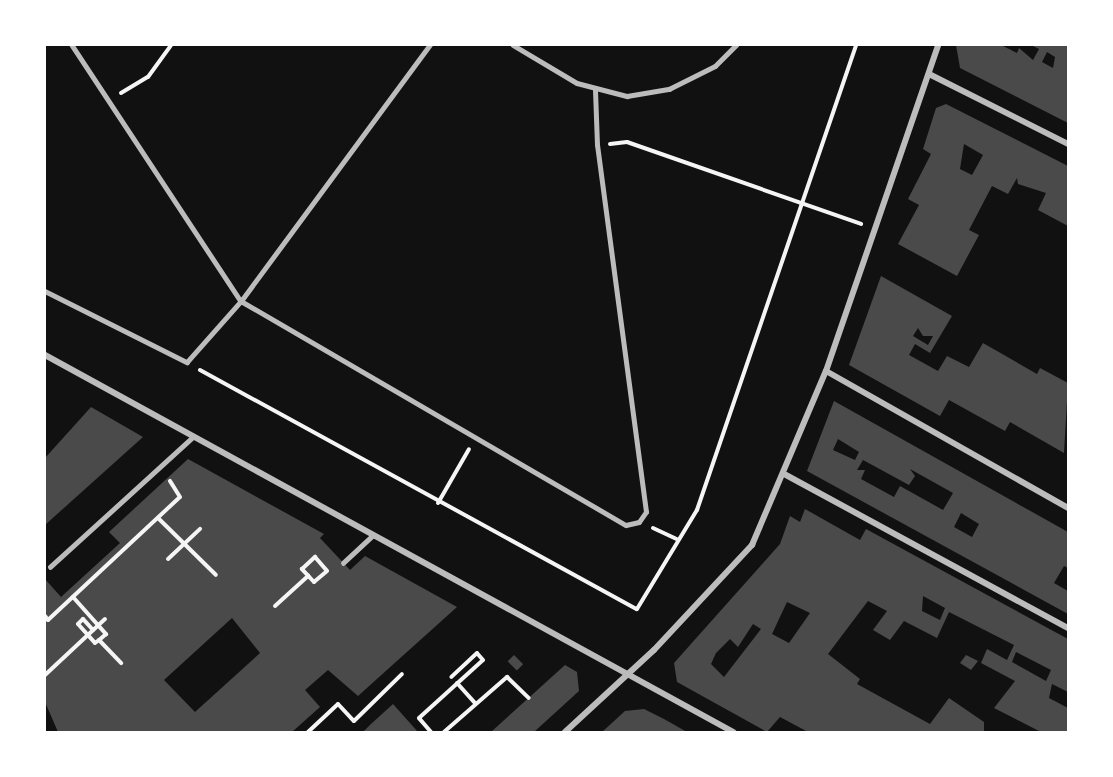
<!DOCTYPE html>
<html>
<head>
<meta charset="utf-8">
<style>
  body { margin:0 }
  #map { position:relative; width:1113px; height:777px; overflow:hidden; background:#111; font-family:"DejaVu Sans",sans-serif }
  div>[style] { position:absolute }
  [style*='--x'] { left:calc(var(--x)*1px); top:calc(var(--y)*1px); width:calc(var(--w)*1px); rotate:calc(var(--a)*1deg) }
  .building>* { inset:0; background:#4a4a4a; transform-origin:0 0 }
  .path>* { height:4px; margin:-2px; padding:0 2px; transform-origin:2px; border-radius:2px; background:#f5f5f5 }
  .service>* { height:4.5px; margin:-2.25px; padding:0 2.25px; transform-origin:2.25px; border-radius:2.25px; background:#bcbcbc }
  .minor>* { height:6px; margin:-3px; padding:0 3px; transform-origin:3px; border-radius:3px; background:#bcbcbc }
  span { translate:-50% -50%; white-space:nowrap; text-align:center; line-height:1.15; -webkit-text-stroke:4.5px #fff; paint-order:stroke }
  .frame { position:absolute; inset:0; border:46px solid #fff; pointer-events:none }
</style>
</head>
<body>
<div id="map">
  <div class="building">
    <i style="clip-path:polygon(evenodd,956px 45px,1001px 45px,1017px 53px,1019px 48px,1033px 60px,1039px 49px,1031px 45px,1068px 45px,1068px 123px,960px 68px,956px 45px,1047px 52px,1055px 57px,1053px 68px,1042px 62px,1047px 52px)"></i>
    <i style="clip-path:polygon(evenodd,946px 104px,1068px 166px,1068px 226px,1038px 210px,1046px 193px,1018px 184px,1017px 178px,1008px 194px,992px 186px,969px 230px,979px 235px,957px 276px,898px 244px,919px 205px,908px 199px,931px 154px,923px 149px,936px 108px,946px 104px,964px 144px,983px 155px,972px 175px,960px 169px,964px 144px)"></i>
    <i style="clip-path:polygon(evenodd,881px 276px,952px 316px,930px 353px,915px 344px,909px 355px,938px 371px,947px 356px,969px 367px,983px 343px,1037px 374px,1040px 368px,1068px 383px,1064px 453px,1010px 422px,1005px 431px,949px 400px,940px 416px,849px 365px,881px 276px,918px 328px,923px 336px,933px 336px,928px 345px,913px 336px,918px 328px)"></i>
    <i style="clip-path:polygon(evenodd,834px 401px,1068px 532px,1068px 568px,1064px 566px,1054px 583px,1068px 591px,1068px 614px,807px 471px,834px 401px,838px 439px,859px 452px,855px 460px,833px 450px,838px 439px,834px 401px,863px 460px,909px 485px,915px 476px,910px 469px,953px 493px,943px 510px,900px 486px,894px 497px,861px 479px,865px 470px,857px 470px,863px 460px,834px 401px,961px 513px,979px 524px,972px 537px,954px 527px,961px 513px)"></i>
    <i style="clip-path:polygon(91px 407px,143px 437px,45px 525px,45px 458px)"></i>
    <i style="clip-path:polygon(evenodd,188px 459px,324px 534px,320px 538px,350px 570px,365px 556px,457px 607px,358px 696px,328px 670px,305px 690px,320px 707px,292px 732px,58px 732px,45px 702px,45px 579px,61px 597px,120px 543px,109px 532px,188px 459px,232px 618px,260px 653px,195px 712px,164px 680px,232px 618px)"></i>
    <i style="clip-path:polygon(evenodd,805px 509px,860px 540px,866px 529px,1068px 639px,1068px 692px,1052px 684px,1049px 698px,1068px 708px,1068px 732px,1041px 732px,994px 708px,1015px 681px,981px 663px,987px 649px,1007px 660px,1014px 645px,949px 612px,937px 638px,904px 621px,890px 640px,873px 630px,887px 611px,868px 601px,828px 654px,860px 679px,857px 684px,930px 724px,949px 698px,984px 722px,984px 732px,808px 732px,780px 717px,767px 732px,677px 682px,674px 663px,780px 544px,790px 516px,800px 522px,805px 509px,923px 596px,945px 608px,940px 620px,922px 611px,923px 596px,805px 509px,787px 602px,810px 613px,789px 643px,772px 634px,787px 602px,805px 509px,753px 624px,761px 629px,724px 677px,711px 664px,716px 653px,730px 639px,738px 647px,753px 624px,805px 509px,1016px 652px,1051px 670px,1046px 681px,1012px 662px,1016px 652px)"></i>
    <i style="left:514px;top:655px;width:13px;height:9px;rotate:45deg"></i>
    <i style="clip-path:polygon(966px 655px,978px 661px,971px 670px,960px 663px)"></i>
    <i style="clip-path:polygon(565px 665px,577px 672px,579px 691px,534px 732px,491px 732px)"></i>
    <i style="clip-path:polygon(393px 704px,418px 732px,363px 732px,371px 724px)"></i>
    <i style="clip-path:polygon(644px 709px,664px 719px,687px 732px,602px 732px,625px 711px)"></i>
  </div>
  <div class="path">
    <i style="--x:121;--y:93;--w:31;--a:-31"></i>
    <i style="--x:148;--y:77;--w:39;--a:-54"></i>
    <i style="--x:610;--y:144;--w:17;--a:-7"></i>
    <i style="--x:627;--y:142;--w:248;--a:19.3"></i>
    <i style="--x:200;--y:370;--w:498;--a:28.7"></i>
    <i style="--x:637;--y:609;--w:116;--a:-58.8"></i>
    <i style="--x:697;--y:510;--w:491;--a:-71.1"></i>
    <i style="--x:438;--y:503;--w:62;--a:-60.1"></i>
    <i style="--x:158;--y:518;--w:81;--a:44.5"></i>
    <i style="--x:653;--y:528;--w:26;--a:25"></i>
    <i style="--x:315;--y:557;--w:18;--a:49"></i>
    <i style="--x:327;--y:571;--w:17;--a:140"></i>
    <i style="--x:314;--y:582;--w:18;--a:-133"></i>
    <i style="--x:302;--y:569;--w:18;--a:-43"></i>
    <i style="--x:168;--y:559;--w:44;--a:-43.2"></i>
    <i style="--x:73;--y:597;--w:50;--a:48.3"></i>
    <i style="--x:106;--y:634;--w:9;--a:139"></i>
    <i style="--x:99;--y:640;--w:32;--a:46"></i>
    <i style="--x:275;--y:606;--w:45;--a:-42.3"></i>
    <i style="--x:45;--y:616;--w:5;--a:53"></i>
    <i style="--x:48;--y:620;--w:180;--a:-43"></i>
    <i style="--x:180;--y:497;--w:19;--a:-122"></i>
    <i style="--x:93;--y:630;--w:15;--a:-132"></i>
    <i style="--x:83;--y:619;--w:7;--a:135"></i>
    <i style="--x:78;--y:624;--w:25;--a:48"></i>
    <i style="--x:95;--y:643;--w:5;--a:-37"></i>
    <i style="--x:45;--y:675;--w:82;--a:-43"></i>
    <i style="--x:457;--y:683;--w:28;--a:48"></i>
    <i style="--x:308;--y:732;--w:41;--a:-43"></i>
    <i style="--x:338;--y:704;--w:23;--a:47"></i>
    <i style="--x:354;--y:721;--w:67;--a:-44.4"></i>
    <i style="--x:431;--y:732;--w:18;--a:-131"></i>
    <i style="--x:419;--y:718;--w:86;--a:-42.2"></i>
    <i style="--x:483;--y:660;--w:9;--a:-131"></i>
    <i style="--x:477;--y:653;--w:35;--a:137"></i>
    <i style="--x:444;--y:732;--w:84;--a:-41.1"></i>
    <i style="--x:507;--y:677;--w:30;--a:44"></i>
  </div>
  <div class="service">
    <i style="--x:72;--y:45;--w:307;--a:56.6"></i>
    <i style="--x:241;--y:301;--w:445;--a:30.2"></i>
    <i style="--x:626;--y:525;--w:13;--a:-13"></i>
    <i style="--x:639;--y:522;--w:12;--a:-55"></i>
    <i style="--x:646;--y:512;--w:370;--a:-97.6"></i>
    <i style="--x:597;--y:145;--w:54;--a:-92.1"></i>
    <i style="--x:513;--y:45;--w:74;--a:30.7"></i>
    <i style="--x:577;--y:83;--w:52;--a:14.6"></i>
    <i style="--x:627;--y:96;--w:43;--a:-9.5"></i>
    <i style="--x:669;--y:89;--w:51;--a:-26.6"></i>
    <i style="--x:715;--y:66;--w:30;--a:-45"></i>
    <i style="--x:45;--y:291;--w:159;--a:26.6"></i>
    <i style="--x:187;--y:362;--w:81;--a:-48.5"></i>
    <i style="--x:241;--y:301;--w:318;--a:-53.6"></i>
    <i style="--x:343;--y:563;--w:40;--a:-43"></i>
    <i style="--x:50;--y:567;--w:193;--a:-42.3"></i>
  </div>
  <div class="minor">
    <i style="--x:929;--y:74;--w:156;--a:26.7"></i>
    <i style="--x:45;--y:355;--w:785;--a:28.72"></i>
    <i style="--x:826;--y:371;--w:278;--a:29.5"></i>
    <i style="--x:786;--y:475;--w:321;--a:28.5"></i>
    <i style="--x:565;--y:732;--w:121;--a:-42.7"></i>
    <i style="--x:654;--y:650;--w:144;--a:-47"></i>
    <i style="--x:752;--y:545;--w:189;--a:-67"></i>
    <i style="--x:826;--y:371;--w:345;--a:-71"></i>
  </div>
  <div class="frame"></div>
</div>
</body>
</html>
